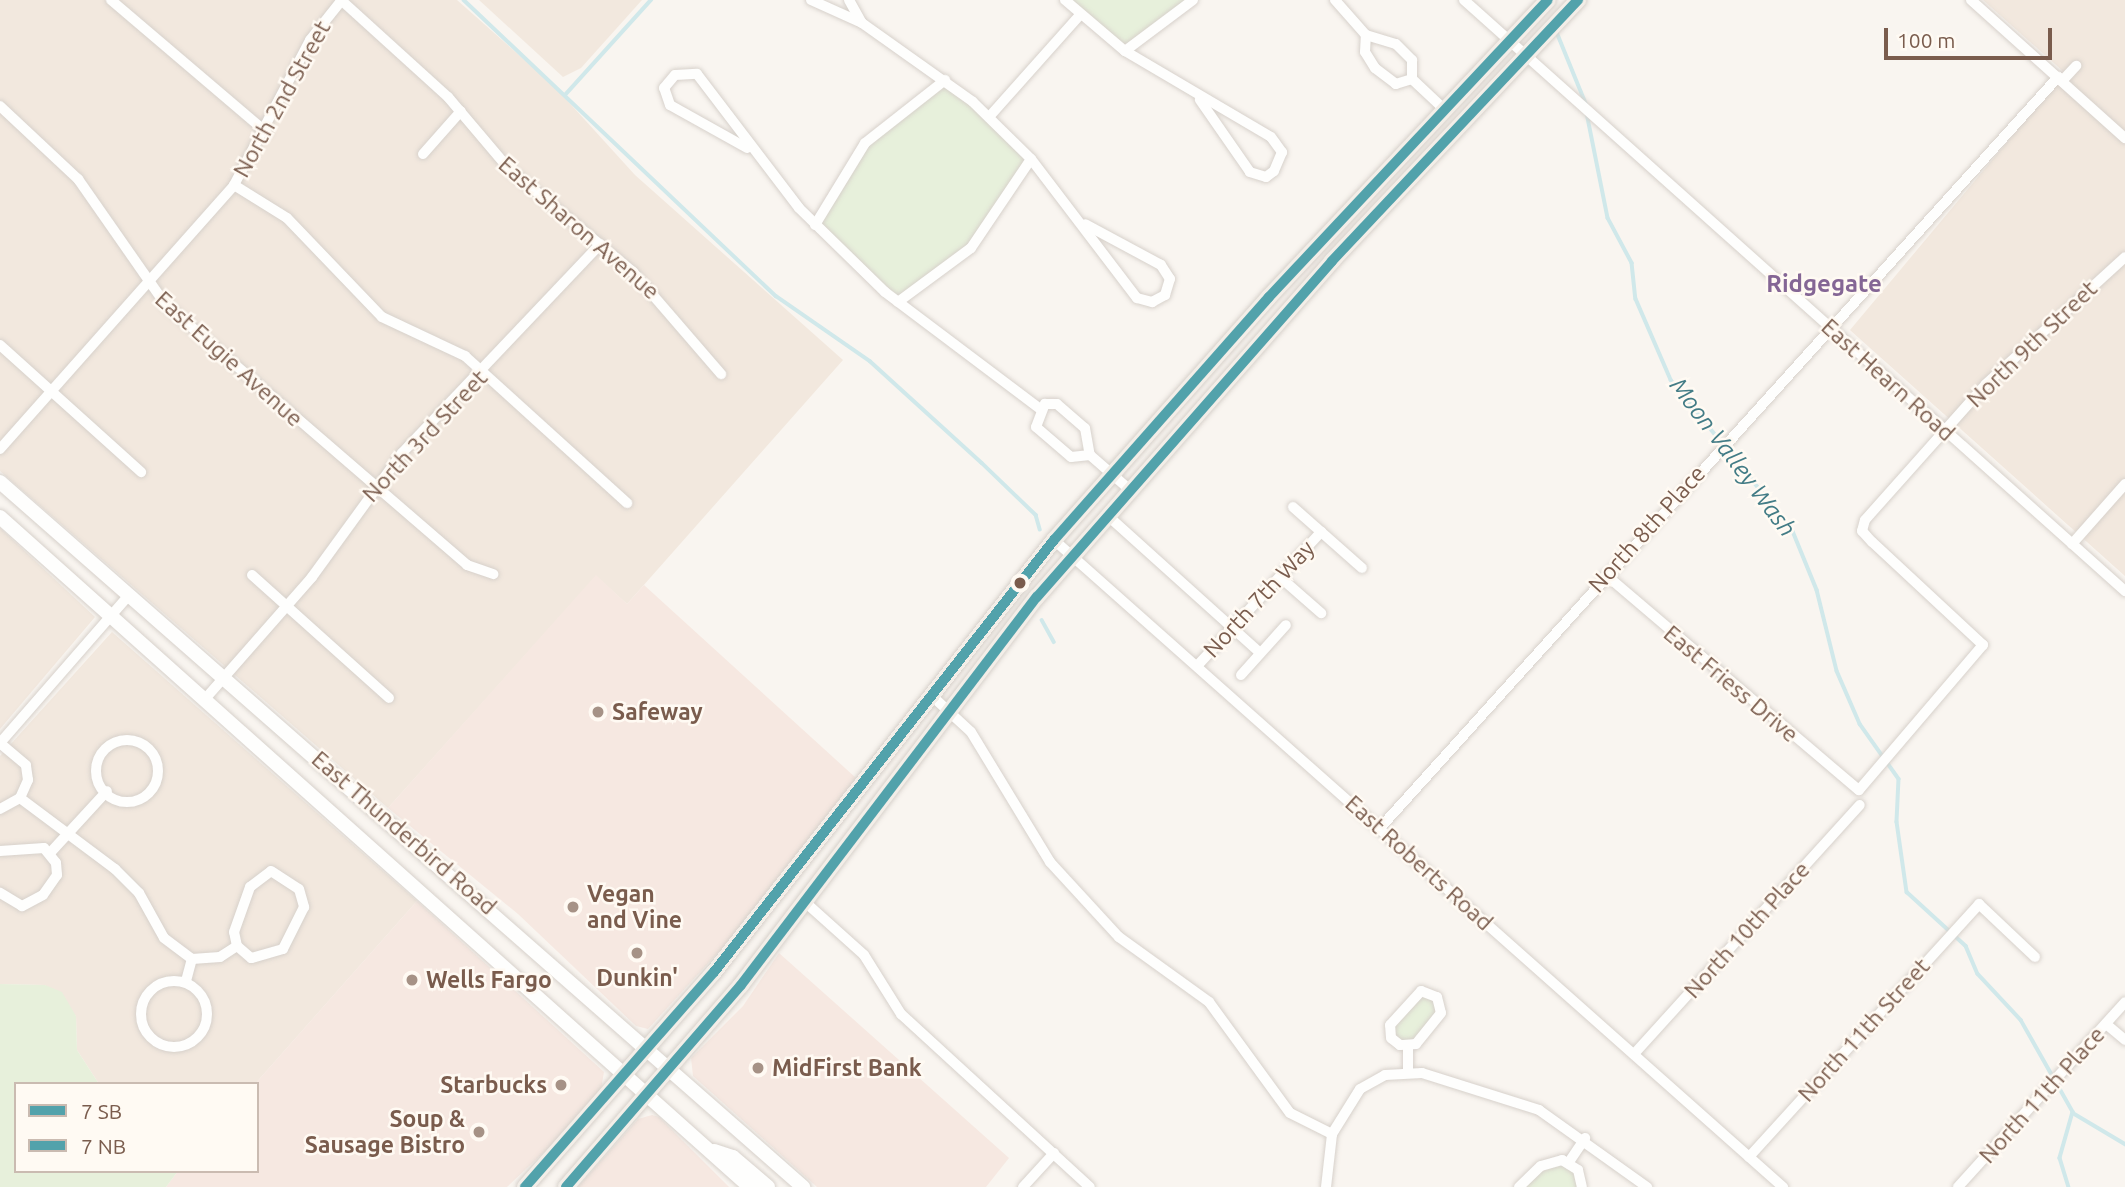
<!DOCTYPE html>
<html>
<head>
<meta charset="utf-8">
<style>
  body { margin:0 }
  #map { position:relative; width:2125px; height:1187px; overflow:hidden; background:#f9f5f0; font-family:Ubuntu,sans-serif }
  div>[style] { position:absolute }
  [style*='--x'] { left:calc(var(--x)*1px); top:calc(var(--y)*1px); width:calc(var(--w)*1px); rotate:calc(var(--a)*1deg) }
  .residential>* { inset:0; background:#f2e8de }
  .commercial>* { inset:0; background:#f6e8e1 }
  .green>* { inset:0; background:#e7f0db }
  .stream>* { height:3.5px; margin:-1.75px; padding:0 1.75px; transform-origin:1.75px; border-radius:1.75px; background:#d0e8ea }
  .roads { filter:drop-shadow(0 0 2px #d7d1cb) drop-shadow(0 0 2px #d7d1cb) }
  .minor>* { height:10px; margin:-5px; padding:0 5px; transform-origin:5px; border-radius:5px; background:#fefefd }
  .minor>.ring { margin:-5px; padding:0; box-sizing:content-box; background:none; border:10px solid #fefefd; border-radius:50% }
  .secondary>* { height:14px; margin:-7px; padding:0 7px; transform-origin:7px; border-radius:7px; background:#fefefd }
  .primary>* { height:16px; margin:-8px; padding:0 8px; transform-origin:8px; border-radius:8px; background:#f3eee8 }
  .bus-1>* { height:10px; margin:-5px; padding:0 5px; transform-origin:5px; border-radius:5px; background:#52a2ab }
  .bus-2>* { height:10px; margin:-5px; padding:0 5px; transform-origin:5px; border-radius:5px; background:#52a2ab }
  .dots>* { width:19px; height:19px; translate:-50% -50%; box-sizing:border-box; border:4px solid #fffaf3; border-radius:50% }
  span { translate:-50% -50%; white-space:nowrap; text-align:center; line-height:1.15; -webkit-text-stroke:5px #fffaf3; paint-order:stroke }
  .street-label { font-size:23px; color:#7a5c4d }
  .poi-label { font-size:23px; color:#7a5c4d; font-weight:700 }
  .left { translate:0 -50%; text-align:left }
  .right { translate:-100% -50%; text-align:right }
  .neighbourhood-label { font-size:24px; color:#846695; font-weight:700 }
  .water-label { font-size:24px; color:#437c86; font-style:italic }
  .legend { position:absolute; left:14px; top:1082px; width:245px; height:91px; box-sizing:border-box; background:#fffaf3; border:2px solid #cabbb1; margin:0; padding:9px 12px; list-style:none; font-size:21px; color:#7a5c4d }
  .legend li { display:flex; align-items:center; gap:14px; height:35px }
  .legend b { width:35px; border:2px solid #cabbb1 }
  .scale { position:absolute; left:1884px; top:28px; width:168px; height:32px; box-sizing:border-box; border:4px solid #7a5c4d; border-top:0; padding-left:9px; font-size:21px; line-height:24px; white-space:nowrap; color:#7a5c4d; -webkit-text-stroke:5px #fffaf3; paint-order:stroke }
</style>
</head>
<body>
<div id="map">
  <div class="residential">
    <i style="clip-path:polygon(0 0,457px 0,555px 87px,635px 175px,843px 360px,627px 604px,596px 576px,388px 808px,0 471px)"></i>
    <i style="clip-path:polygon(479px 0,642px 0,581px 68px,563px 77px)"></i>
    <i style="clip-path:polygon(1983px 0,2125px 0,2125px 576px,1850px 330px,2065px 73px)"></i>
    <i style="clip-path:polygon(0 528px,95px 617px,0 729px)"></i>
    <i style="clip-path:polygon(112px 632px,417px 901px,255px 1084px,99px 1084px,77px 1050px,76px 1016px,45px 985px,0 984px,0 756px)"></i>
  </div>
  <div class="commercial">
    <i style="clip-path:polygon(596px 575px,627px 604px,644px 585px,856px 778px,722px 948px,648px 1029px,636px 1026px,518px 914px,388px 808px)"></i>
    <i style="clip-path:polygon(417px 901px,604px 1072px,601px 1089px,562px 1135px,507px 1187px,166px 1187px,178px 1171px,257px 1171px,255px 1084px)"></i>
    <i style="clip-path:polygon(779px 953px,1009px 1158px,986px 1187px,817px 1187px,693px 1076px,691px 1058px,743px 1006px)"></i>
    <i style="clip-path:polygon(652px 1115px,659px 1117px,729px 1187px,578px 1187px,638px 1119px)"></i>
  </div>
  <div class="green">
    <i style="clip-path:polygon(1065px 0,1193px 0,1125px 51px)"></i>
    <i style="clip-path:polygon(945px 80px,1031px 159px,980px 238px,898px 302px,815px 225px,852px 160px)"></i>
    <i style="clip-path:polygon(0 984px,45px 985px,62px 992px,76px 1016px,77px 1050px,99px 1084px,16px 1084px,16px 1171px,178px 1171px,166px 1187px,0 1187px)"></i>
    <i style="clip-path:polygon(1421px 991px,1441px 1005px,1423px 1038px,1400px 1045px,1390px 1025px)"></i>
    <i style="clip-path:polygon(1569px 1162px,1582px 1187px,1519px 1187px,1529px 1176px)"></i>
  </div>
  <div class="stream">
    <i style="--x:464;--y:0;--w:430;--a:43.5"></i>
    <i style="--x:776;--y:296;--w:114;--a:34.7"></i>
    <i style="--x:870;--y:361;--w:151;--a:42.3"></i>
    <i style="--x:982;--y:463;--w:75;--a:43.9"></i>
    <i style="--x:1036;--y:515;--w:15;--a:74"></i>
    <i style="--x:1556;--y:30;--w:82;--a:67.8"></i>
    <i style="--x:566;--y:94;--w:127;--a:-47.9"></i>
    <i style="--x:1587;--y:113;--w:107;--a:78.7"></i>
    <i style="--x:1608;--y:218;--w:51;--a:61.9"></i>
    <i style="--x:1632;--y:263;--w:36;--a:84"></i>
    <i style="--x:1636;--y:299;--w:88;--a:66.6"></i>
    <i style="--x:1671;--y:380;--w:192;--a:50.9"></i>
    <i style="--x:1792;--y:529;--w:66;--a:67.7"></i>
    <i style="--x:1817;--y:590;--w:83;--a:76.1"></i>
    <i style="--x:1837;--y:671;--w:58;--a:66.5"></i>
    <i style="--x:1860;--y:724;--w:67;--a:54.7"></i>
    <i style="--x:1899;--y:779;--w:43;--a:92.7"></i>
    <i style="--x:1897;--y:822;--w:71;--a:81.9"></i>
    <i style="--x:1907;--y:892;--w:80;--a:42.5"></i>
    <i style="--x:1966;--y:946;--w:30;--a:67"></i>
    <i style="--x:1978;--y:974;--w:63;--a:46.9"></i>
    <i style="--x:2021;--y:1020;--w:106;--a:60.5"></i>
    <i style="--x:2073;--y:1112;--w:48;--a:105.8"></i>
    <i style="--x:2060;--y:1158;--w:30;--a:73"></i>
    <i style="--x:1042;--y:620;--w:25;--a:61"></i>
    <i style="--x:2073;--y:1113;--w:61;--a:30.8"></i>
  </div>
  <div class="roads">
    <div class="minor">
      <i style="--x:111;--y:0;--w:204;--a:40.4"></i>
      <i style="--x:341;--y:0;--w:144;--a:42.2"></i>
      <i style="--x:448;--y:97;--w:94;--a:49.7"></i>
      <i style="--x:509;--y:169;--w:161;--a:39.7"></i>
      <i style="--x:633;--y:272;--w:135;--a:49.2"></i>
      <i style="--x:811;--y:0;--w:56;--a:24.3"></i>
      <i style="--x:862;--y:23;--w:136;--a:35.4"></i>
      <i style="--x:973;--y:102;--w:81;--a:44.5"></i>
      <i style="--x:1031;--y:159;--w:175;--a:52.7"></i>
      <i style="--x:1137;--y:298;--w:16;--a:15"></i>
      <i style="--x:1152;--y:302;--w:15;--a:-28"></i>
      <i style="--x:1165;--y:295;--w:17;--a:-73"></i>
      <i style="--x:1170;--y:279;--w:17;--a:-123"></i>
      <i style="--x:1161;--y:265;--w:86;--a:-151.7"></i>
      <i style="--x:849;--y:0;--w:26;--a:61"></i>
      <i style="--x:1065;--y:0;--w:79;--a:40.4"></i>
      <i style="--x:1125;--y:51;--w:169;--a:30.5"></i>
      <i style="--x:1271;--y:137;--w:19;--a:54"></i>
      <i style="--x:1282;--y:152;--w:21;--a:113"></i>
      <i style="--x:1274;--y:171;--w:10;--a:143"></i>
      <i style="--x:1266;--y:177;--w:17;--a:-163"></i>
      <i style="--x:1250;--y:172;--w:88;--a:-124.8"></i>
      <i style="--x:1335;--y:0;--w:47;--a:48.5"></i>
      <i style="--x:1366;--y:35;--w:31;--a:17"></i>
      <i style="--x:1396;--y:44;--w:23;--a:45"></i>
      <i style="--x:1412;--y:60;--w:19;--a:90"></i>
      <i style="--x:1412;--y:79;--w:17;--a:163"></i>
      <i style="--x:1396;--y:84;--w:26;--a:-143"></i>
      <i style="--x:1375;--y:68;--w:19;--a:-122"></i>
      <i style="--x:1365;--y:52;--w:17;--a:-87"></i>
      <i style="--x:1464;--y:0;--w:887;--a:41.8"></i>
      <i style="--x:1971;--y:0;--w:207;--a:41.9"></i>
      <i style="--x:1125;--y:51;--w:85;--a:-36.9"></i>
      <i style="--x:1412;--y:79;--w:44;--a:43.2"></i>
      <i style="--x:2062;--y:81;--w:21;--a:-47"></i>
      <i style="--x:0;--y:106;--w:107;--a:43.1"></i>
      <i style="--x:78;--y:179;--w:154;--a:55.1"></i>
      <i style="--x:166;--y:305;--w:398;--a:40.8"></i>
      <i style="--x:467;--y:565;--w:28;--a:19"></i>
      <i style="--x:989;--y:117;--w:137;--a:-48.3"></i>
      <i style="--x:747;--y:148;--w:88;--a:-150.8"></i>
      <i style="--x:670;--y:105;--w:18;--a:-109"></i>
      <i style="--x:664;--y:88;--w:17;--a:-50"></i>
      <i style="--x:675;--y:75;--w:22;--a:-3"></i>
      <i style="--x:697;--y:74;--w:168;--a:52.7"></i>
      <i style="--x:799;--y:208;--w:120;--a:44.3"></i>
      <i style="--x:885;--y:292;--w:194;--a:37"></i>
      <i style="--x:423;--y:154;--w:57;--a:-48.5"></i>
      <i style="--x:234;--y:185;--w:62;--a:31.9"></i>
      <i style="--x:287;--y:218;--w:137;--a:46.2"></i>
      <i style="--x:382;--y:317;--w:92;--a:25.2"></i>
      <i style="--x:465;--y:356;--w:219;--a:42.2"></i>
      <i style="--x:815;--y:225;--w:96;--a:-58.6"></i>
      <i style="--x:865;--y:143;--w:102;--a:-38.2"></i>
      <i style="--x:898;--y:302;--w:91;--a:-36.5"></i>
      <i style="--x:971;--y:248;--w:107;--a:-56"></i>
      <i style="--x:0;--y:345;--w:190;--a:42"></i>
      <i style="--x:1045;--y:404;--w:12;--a:0"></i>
      <i style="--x:1057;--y:404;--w:37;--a:41"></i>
      <i style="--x:1085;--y:428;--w:27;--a:80"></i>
      <i style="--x:1090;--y:455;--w:19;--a:174"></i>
      <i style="--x:1071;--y:457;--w:46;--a:-139.4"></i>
      <i style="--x:1036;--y:427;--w:25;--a:-69"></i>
      <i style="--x:0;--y:449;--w:353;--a:-48.4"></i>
      <i style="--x:234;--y:185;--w:164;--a:-62.3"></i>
      <i style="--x:310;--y:40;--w:50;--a:-51.5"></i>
      <i style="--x:1090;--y:455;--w:52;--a:41.1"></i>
      <i style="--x:1293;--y:507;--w:92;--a:41.5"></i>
      <i style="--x:1107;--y:515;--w:206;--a:42"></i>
      <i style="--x:1054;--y:540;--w:975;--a:41.59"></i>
      <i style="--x:2072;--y:544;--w:80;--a:-48.5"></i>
      <i style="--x:252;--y:575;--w:184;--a:41.9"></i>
      <i style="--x:1606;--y:575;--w:332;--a:40.4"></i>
      <i style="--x:1859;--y:790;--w:191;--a:-49.5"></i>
      <i style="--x:1983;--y:645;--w:151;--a:-137.1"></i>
      <i style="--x:1872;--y:542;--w:15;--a:-132"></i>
      <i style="--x:1862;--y:531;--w:11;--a:-75"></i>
      <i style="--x:1865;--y:520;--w:182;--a:-48.3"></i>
      <i style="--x:1986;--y:384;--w:188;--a:-42.4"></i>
      <i style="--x:1280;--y:577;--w:55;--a:41.3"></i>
      <i style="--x:1197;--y:666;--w:183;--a:-47.2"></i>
      <i style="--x:1241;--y:675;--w:67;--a:-48"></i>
      <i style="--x:931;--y:695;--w:54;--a:42.8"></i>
      <i style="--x:971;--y:732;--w:152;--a:58.7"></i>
      <i style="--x:1050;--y:862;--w:102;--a:47.4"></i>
      <i style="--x:1119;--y:937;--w:111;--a:35.8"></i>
      <i style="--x:1209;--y:1002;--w:137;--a:53.9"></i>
      <i style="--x:1290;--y:1113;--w:47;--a:26.6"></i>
      <i style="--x:205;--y:699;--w:162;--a:-48.7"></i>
      <i style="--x:312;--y:577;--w:153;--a:-54"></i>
      <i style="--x:402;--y:453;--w:288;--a:-46.5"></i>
      <i class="ring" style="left:96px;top:740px;width:52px;height:52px"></i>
      <i style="--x:0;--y:743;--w:196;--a:-48.9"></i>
      <i style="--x:20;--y:798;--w:119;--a:36.8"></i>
      <i style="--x:115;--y:869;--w:34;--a:45"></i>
      <i style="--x:139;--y:893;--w:51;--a:60.9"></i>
      <i style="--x:164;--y:938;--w:35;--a:37"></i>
      <i style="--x:0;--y:809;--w:23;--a:-29"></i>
      <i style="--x:20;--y:798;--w:20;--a:-66"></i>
      <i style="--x:28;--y:780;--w:15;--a:-98"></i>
      <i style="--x:26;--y:765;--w:34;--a:-140"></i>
      <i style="--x:1380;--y:828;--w:1012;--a:-47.92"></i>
      <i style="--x:0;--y:851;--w:44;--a:-3.9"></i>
      <i style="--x:44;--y:848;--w:19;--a:51"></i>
      <i style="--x:56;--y:863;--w:12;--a:85"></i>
      <i style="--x:57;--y:875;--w:24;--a:125"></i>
      <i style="--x:43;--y:895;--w:24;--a:152"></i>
      <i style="--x:22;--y:906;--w:26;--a:-149"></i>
      <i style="--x:50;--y:853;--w:84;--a:-47.4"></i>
      <i style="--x:271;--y:871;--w:33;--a:33"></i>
      <i style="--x:299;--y:889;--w:19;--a:74"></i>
      <i style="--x:304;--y:907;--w:47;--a:116.6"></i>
      <i style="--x:283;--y:949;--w:33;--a:164"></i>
      <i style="--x:251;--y:958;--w:18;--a:-139"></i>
      <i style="--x:237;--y:946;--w:14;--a:-102"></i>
      <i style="--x:234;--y:932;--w:48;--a:-70.4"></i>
      <i style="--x:250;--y:887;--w:26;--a:-37"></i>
      <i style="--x:805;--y:902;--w:79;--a:41.9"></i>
      <i style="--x:864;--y:955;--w:70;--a:57.9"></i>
      <i style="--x:901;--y:1014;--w:256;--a:42.5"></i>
      <i class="ring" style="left:141px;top:981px;width:56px;height:56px"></i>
      <i style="--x:186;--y:981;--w:23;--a:-75"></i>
      <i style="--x:192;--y:959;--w:28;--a:-4"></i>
      <i style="--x:220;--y:957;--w:20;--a:-33"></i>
      <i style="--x:1421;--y:991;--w:17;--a:21"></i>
      <i style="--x:1437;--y:997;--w:16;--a:76"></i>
      <i style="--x:1441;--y:1013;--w:40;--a:129"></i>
      <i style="--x:1416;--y:1044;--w:16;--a:176"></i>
      <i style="--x:1400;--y:1045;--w:11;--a:-142"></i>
      <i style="--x:1391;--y:1038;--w:13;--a:-94"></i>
      <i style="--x:1390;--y:1025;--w:46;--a:-47.6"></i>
      <i style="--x:2106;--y:1024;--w:25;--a:40"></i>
      <i style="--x:1634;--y:1054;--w:336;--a:-47.8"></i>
      <i style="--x:1408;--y:1073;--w:26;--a:-90"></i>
      <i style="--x:1749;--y:1157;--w:342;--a:-47.7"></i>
      <i style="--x:1979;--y:904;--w:77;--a:43.4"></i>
      <i style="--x:1569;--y:1162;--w:29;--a:-56"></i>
      <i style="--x:1023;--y:1187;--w:46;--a:-47.6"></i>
      <i style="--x:1326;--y:1187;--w:53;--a:-83.5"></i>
      <i style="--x:1332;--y:1134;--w:53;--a:-58.1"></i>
      <i style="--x:1360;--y:1089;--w:29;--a:-29"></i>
      <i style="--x:1385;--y:1075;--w:37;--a:-3"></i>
      <i style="--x:1422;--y:1073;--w:123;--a:17.5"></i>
      <i style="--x:1539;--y:1110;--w:133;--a:35.5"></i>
      <i style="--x:1519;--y:1187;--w:30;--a:-44"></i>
      <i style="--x:1541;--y:1166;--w:22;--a:-16"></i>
      <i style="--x:1562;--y:1160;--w:19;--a:32"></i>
      <i style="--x:1578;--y:1170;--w:17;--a:77"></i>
      <i style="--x:1958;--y:1187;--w:249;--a:-47.9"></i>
    </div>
    <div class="secondary">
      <i style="--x:0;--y:482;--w:1069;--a:41.28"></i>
      <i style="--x:0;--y:517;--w:1006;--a:41.78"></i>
      <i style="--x:714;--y:1151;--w:20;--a:18"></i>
      <i style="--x:733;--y:1157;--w:46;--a:40.6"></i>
    </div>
    <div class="primary">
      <i style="--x:525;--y:1187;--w:286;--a:-48.7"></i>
      <i style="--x:714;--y:972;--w:550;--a:-51.8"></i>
      <i style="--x:1054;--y:540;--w:324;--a:-48.5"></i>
      <i style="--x:1269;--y:297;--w:407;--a:-46.8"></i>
      <i style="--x:566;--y:1187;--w:267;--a:-49.1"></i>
      <i style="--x:741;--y:985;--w:488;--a:-52.7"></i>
      <i style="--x:1037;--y:597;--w:447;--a:-48.7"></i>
      <i style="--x:1332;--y:261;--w:359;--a:-46.7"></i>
    </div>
  </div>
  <div class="bus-1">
    <i style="--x:525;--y:1187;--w:286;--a:-48.7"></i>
    <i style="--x:714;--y:972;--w:550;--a:-51.8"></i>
    <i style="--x:1054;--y:540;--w:324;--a:-48.5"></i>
    <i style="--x:1269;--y:297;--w:407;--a:-46.8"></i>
  </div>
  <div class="bus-2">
    <i style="--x:566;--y:1187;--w:267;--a:-49.1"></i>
    <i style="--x:741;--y:985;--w:488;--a:-52.7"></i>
    <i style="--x:1037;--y:597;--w:447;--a:-48.7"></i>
    <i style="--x:1332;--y:261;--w:359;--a:-46.7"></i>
  </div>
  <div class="dots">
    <i style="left:1020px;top:583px;background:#7a5c4d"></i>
    <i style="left:598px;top:712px;background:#a69286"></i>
    <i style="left:573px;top:907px;background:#a69286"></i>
    <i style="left:637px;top:953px;background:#a69286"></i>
    <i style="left:412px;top:980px;background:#a69286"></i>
    <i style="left:758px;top:1068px;background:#a69286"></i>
    <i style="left:561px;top:1085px;background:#a69286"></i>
    <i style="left:479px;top:1132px;background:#a69286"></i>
  </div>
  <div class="street-label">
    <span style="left:282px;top:99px;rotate:-61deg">North 2nd Street</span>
    <span style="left:579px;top:228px;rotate:41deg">East Sharon Avenue</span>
    <span style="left:2032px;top:344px;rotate:-44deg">North 9th Street</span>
    <span style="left:229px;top:359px;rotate:42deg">East Eugie Avenue</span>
    <span style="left:1888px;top:380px;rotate:42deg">East Hearn Road</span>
    <span style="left:425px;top:436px;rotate:-47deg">North 3rd Street</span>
    <span style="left:1647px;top:529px;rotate:-48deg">North 8th Place</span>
    <span style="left:1259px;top:599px;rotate:-47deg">North 7th Way</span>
    <span style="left:1731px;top:684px;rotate:40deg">East Friess Drive</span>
    <span style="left:404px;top:833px;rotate:41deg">East Thunderbird Road</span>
    <span style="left:1419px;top:863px;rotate:42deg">East Roberts Road</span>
    <span style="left:1747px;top:930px;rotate:-48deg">North 10th Place</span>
    <span style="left:1864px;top:1030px;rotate:-48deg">North 11th Street</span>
    <span style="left:2042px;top:1095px;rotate:-48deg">North 11th Place</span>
  </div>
  <div class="poi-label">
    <span class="left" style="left:612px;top:712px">Safeway</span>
    <span class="left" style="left:587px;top:907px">Vegan<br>and Vine</span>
    <span style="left:637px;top:978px">Dunkin'</span>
    <span class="left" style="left:426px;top:980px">Wells Fargo</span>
    <span class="left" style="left:772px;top:1068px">MidFirst Bank</span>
    <span class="right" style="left:547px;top:1085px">Starbucks</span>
    <span class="right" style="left:465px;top:1132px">Soup &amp;<br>Sausage Bistro</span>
  </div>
  <div class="neighbourhood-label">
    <span style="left:1824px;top:284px">Ridgegate</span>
  </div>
  <div class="water-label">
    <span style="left:1733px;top:457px;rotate:53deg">Moon Valley Wash</span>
  </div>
  <ul class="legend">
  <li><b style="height:9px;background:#52a2ab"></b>7 SB</li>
  <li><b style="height:9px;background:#52a2ab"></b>7 NB</li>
  </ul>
  <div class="scale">100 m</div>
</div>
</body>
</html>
